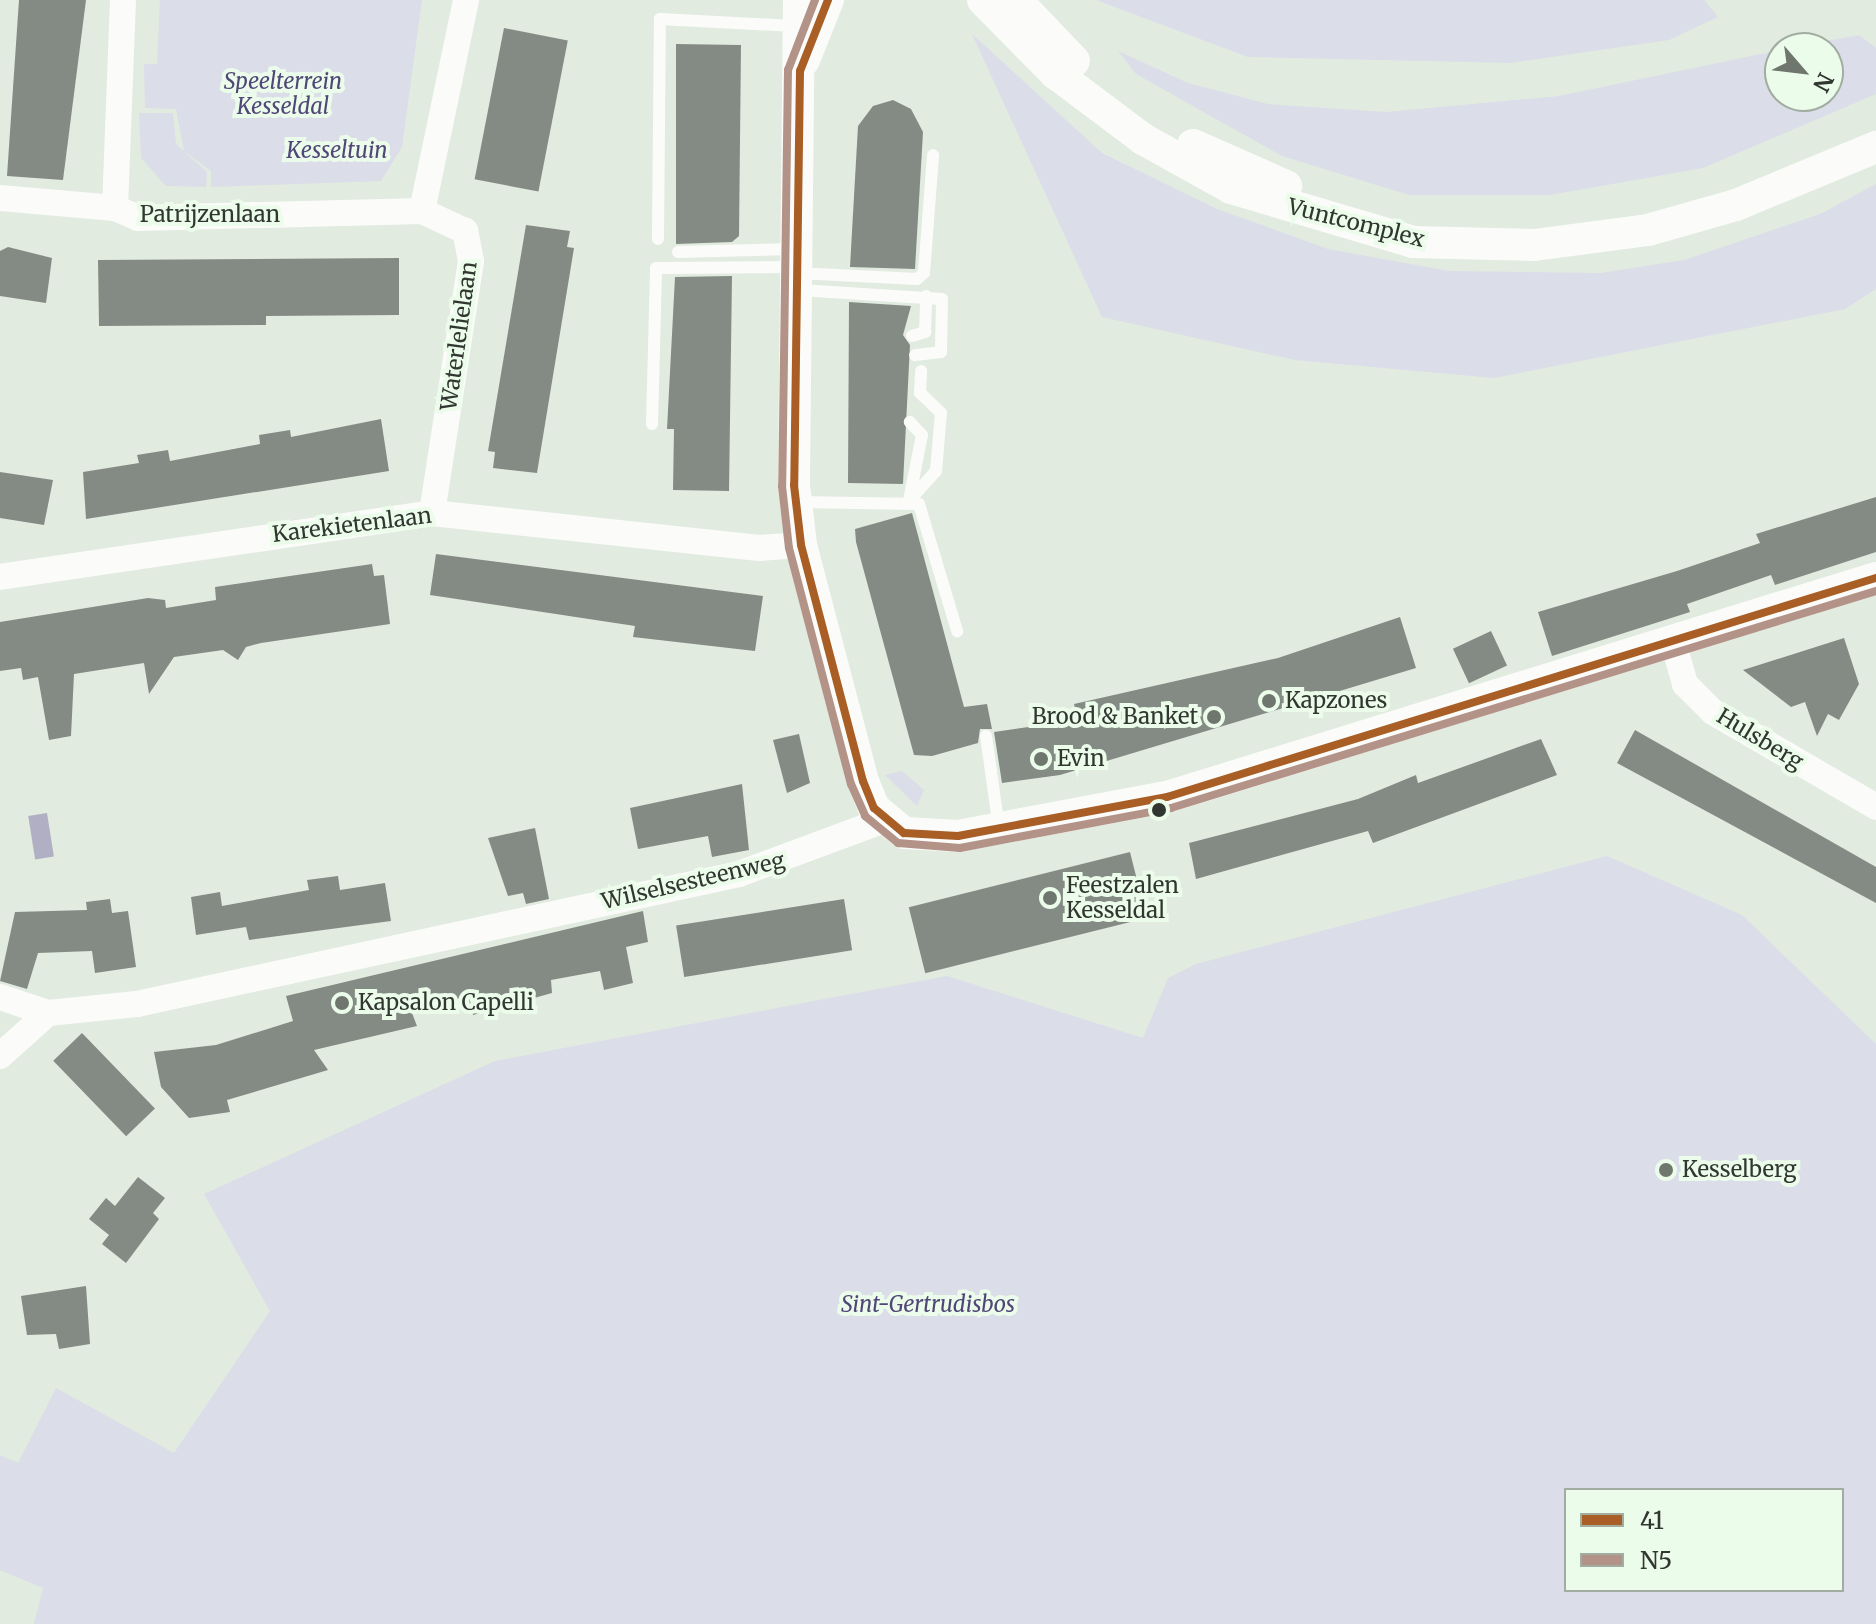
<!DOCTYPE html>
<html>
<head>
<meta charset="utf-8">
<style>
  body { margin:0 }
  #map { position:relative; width:1876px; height:1624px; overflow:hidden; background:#e2ebe0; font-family:Merriweather,serif }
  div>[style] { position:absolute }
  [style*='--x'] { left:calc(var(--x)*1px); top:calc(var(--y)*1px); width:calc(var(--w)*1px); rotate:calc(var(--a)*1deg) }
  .green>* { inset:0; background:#dbdde9 }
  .water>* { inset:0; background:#b0afc4; transform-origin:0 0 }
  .building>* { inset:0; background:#848b84; transform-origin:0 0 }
  .service>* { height:12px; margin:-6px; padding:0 6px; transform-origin:6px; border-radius:6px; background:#fbfcfa }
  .minor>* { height:26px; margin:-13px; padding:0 13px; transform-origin:13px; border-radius:13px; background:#fbfcfa }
  .tertiary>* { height:32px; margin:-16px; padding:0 16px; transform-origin:16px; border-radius:16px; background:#fbfcfa }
  .bus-1>* { height:8px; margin:-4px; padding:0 4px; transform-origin:4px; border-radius:4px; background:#a85e24 }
  .bus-2>* { height:8px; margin:-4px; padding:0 4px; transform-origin:4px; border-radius:4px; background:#b39388 }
  .dots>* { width:22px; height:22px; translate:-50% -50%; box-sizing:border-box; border:4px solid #ecfcea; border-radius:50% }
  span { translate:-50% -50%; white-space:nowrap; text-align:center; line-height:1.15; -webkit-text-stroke:8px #ecfcea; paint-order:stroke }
  .park-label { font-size:22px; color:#504778; font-style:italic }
  .street-label { font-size:22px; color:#313730 }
  .poi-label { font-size:22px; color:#313730 }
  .left { translate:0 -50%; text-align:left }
  .right { translate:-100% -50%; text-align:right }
  .legend { position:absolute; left:1564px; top:1488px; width:280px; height:104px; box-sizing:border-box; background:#ecfcea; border:2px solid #a1ada0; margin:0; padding:10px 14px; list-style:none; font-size:24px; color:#313730 }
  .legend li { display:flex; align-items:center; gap:16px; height:40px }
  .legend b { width:40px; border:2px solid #a1ada0 }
  .north { position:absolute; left:1764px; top:32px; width:80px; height:80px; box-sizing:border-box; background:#ecfcea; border:2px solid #a1ada0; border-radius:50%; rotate:118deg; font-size:22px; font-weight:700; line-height:32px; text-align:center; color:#313730 }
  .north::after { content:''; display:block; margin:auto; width:28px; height:36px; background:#6f766e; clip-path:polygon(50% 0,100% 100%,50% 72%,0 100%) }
</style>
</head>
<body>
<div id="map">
  <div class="green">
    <i style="clip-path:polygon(160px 0,422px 0,402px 147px,381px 181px,211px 187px,211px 171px,184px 151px,176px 109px,145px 108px,144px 64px,157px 64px)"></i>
    <i style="clip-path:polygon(1096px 0,1704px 0,1718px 17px,1669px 40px,1511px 63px,1248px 57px)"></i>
    <i style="clip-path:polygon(972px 34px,1102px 153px,1217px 209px,1328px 249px,1449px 271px,1601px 273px,1684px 260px,1820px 214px,1876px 184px,1876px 289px,1845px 309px,1494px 378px,1295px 360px,1102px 317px)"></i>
    <i style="clip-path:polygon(1859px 35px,1876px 48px,1876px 94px,1703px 168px,1550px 195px,1409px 195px,1282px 156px,1136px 74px,1118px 51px,1188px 83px,1268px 104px,1386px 112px,1559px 96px,1780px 50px,1780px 96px,1828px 96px,1828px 48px,1789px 48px)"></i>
    <i style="clip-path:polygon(139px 113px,173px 113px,176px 144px,207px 172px,206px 187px,166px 186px,141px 158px)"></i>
    <i style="clip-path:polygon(902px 771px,924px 790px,917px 806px,885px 775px)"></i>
    <i style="clip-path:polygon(evenodd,1607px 856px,1742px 915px,1876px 1044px,1876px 1624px,34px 1624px,43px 1588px,0 1570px,0 1455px,18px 1463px,56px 1388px,174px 1453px,270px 1311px,204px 1194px,495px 1061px,947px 976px,1143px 1038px,1168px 978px,1196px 964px,1607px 856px,1566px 1490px,1842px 1490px,1842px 1590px,1566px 1590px,1566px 1490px)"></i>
  </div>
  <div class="water">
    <i style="left:47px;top:813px;width:44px;height:19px;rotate:81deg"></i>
  </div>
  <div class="building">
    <i style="clip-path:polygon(19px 0,86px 0,63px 180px,7px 176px)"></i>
    <i style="left:504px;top:28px;width:65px;height:154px;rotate:11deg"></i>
    <i style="clip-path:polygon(676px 44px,741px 45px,739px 236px,732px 242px,676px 244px)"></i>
    <i style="clip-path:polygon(893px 100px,911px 109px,923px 132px,915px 269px,850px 267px,858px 126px,873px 106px)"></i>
    <i style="clip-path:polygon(526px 225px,570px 231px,567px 247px,574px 248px,537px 473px,493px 468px,495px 452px,488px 451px)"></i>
    <i style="clip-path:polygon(8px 247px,52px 258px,46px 303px,0 296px,0 251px)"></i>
    <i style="clip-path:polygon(399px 258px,399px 315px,266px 316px,266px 325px,99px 326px,98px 260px)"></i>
    <i style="clip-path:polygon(732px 276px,729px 491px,673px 490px,674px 429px,667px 429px,675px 277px)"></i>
    <i style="clip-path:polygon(849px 302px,911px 306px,903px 335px,910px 345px,903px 484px,848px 483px)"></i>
    <i style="clip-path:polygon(381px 419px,389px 471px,86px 519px,83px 472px,139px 463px,137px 455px,168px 450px,170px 461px,260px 444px,259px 435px,290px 430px,291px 437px)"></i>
    <i style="clip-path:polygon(0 472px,53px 480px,44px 525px,0 518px)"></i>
    <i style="clip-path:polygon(1876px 497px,1876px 552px,1775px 585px,1771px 575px,1687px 604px,1690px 612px,1552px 656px,1538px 612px,1677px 571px,1760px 543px,1756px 534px)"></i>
    <i style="clip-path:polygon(912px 513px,964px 707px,987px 704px,992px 729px,980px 729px,978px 743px,932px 756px,914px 755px,856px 542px,855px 529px)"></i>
    <i style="clip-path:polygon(436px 554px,763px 596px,755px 651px,633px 637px,635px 626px,430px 595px)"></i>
    <i style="clip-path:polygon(372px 564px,374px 576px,384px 575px,390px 624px,261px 643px,246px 647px,238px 660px,223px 650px,174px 657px,149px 694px,144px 663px,74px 674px,71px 736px,49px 740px,38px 677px,23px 680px,21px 668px,0 671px,0 622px,148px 598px,165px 600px,166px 608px,216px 600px,215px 587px)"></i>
    <i style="clip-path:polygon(1400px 617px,1416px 668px,1060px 775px,1002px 783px,994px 732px,1078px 720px,1074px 704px,1278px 658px)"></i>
    <i style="left:1491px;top:631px;width:38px;height:42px;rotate:65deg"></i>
    <i style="clip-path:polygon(1844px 638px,1859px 684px,1839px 720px,1828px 714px,1817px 736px,1805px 702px,1791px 707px,1743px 670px)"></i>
    <i style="clip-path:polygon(1635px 730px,1876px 867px,1876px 903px,1617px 763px)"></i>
    <i style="clip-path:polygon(799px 734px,810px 783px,787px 793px,773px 740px)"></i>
    <i style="clip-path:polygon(1541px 739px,1557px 775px,1373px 843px,1368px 831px,1196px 879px,1189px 843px,1358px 799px,1416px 775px,1418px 783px)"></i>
    <i style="clip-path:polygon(742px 784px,749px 850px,712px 857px,708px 836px,638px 849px,630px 808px)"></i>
    <i style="clip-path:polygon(535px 828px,549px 899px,526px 904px,523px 893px,508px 896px,488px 838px)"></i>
    <i style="left:1130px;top:852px;width:68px;height:228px;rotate:76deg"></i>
    <i style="clip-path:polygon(338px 876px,340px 890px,385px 883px,391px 921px,249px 940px,246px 927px,196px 935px,191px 897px,220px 892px,222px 906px,309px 890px,307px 880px)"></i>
    <i style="clip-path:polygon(110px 899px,112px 913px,128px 911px,136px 967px,95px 973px,92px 951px,38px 953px,27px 989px,0 981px,15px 912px,87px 910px,86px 902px)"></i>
    <i style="left:844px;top:899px;width:52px;height:170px;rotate:81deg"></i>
    <i style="clip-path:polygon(643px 911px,648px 942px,626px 947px,633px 983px,604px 990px,600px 971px,551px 980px,552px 993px,473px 1015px,468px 996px,412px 1013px,417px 1026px,314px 1050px,328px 1070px,227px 1100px,230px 1112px,189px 1118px,161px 1087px,154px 1052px,216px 1045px,293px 1021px,286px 996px)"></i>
    <i style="left:82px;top:1033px;width:105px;height:40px;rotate:46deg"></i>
    <i style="clip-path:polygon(138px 1177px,165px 1198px,153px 1213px,159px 1219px,126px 1263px,102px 1244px,109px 1235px,89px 1219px,106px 1198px,115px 1206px)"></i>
    <i style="clip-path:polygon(86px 1286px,90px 1344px,59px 1349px,56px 1334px,27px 1335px,21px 1296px)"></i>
  </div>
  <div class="service">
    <i style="--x:658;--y:239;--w:220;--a:-89.5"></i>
    <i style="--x:660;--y:19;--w:134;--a:3"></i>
    <i style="--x:678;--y:252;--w:117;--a:-1.5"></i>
    <i style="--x:797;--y:273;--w:120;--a:2.9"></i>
    <i style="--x:917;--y:279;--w:9;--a:-41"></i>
    <i style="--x:924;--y:273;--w:118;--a:-85.6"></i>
    <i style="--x:799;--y:290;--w:143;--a:3.6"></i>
    <i style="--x:942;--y:299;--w:53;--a:91.1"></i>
    <i style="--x:941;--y:352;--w:26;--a:173"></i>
    <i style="--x:912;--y:336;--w:14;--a:-17"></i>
    <i style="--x:925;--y:332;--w:36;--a:-88"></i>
    <i style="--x:652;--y:424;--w:156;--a:-88.5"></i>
    <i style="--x:656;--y:268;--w:138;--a:-0.4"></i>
    <i style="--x:909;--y:501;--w:40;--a:-48"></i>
    <i style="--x:936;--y:471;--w:58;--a:-85.1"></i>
    <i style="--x:941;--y:413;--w:29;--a:-136"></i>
    <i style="--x:920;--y:393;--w:22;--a:-87"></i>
    <i style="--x:909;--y:501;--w:67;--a:-78.9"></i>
    <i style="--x:922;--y:435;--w:18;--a:-133"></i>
    <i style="--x:796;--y:502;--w:123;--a:0.9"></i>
    <i style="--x:919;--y:504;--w:133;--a:73.3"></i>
    <i style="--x:986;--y:736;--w:93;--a:82"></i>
  </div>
  <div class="minor">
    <i style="--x:0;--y:198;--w:115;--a:5"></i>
    <i style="--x:115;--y:208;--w:25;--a:23"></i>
    <i style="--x:138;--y:218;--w:284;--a:-1.4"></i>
    <i style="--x:115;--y:208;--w:208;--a:-87.8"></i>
    <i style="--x:432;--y:513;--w:255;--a:-81.2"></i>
    <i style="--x:471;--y:261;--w:31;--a:-101"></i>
    <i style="--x:465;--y:231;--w:47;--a:-155.1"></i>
    <i style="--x:422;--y:211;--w:216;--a:-78.2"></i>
    <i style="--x:0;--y:577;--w:437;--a:-8.4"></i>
    <i style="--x:432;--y:513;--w:329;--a:6.1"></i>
    <i style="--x:759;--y:548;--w:42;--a:-4.1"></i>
    <i style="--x:1674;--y:645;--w:41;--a:74.2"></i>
    <i style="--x:1685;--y:684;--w:40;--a:45"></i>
    <i style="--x:1713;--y:712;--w:189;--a:30.2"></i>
    <i style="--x:0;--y:997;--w:51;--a:18.4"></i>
    <i style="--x:48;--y:1013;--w:89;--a:-5.8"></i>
    <i style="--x:137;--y:1004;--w:616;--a:-12.19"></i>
    <i style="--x:739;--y:874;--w:155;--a:-20.4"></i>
    <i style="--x:0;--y:1056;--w:64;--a:-41.9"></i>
  </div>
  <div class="tertiary">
    <i style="--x:799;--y:0;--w:485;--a:90.6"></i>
    <i style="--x:794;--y:485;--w:60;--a:83.3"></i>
    <i style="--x:801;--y:545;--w:244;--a:75.3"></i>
    <i style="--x:863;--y:781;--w:29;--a:68"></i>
    <i style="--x:874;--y:808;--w:39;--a:40"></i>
    <i style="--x:904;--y:833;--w:54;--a:3.2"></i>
    <i style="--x:958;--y:836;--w:213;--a:-10.6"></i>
    <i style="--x:1167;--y:797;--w:742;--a:-17.17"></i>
    <i style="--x:983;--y:0;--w:103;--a:45.4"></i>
    <i style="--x:1055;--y:73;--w:110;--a:36.9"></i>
    <i style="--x:1143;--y:139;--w:101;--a:29.1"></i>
    <i style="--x:1231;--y:188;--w:190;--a:16.5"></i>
    <i style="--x:1413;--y:242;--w:121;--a:1.4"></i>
    <i style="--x:1534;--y:245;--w:115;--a:-7.5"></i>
    <i style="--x:1648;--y:230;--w:91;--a:-15.9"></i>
    <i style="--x:1736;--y:205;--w:152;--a:-22.5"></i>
    <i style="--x:1016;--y:0;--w:84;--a:46.4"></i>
    <i style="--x:804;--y:60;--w:65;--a:-68.2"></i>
    <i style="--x:1193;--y:145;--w:102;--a:23.8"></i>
  </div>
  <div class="bus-1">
    <i style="--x:828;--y:0;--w:76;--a:111.5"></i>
    <i style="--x:800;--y:71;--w:414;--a:90.8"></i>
    <i style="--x:794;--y:485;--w:60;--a:83.3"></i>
    <i style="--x:801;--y:545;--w:244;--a:75.3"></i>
    <i style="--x:863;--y:781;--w:29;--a:68"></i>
    <i style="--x:874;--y:808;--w:39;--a:40"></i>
    <i style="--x:904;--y:833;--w:54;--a:3.2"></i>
    <i style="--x:958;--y:836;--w:213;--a:-10.6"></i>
    <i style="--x:1167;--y:797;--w:742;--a:-17.17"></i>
  </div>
  <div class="bus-2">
    <i style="--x:815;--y:0;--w:75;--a:111.1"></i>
    <i style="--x:788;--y:70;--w:416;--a:90.8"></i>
    <i style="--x:782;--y:486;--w:62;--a:83.6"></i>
    <i style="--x:789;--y:548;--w:244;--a:75.3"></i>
    <i style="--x:851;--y:784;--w:35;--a:66"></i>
    <i style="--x:865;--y:816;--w:43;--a:39.3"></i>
    <i style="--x:898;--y:843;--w:62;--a:4.6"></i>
    <i style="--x:960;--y:848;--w:215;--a:-10.7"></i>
    <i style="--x:1171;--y:808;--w:738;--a:-17.11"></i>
  </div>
  <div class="dots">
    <i style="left:1269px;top:701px;background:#6f766e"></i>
    <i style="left:1214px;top:717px;background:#6f766e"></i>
    <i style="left:1041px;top:759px;background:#6f766e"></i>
    <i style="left:1159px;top:810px;background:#313730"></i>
    <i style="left:1050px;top:898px;background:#6f766e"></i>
    <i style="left:342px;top:1003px;background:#6f766e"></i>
    <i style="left:1666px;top:1170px;background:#6f766e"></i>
  </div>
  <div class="park-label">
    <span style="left:283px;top:94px">Speelterrein<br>Kesseldal</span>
    <span style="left:337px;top:151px">Kesseltuin</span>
    <span style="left:928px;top:1305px">Sint-Gertrudisbos</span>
  </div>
  <div class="street-label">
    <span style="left:210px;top:215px">Patrijzenlaan</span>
    <span style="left:1356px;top:223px;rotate:14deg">Vuntcomplex</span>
    <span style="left:459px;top:336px;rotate:-82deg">Waterlelielaan</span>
    <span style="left:352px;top:525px;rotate:-7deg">Karekietenlaan</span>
    <span style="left:1760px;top:739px;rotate:31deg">Hulsberg</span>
    <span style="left:693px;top:881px;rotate:-13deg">Wilselsesteenweg</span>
  </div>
  <div class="poi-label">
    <span class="left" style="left:1285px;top:701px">Kapzones</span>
    <span class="right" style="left:1198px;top:717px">Brood &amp; Banket</span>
    <span class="left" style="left:1057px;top:759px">Evin</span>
    <span class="left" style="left:1066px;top:898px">Feestzalen<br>Kesseldal</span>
    <span class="left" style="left:358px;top:1003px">Kapsalon Capelli</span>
    <span class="left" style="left:1682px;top:1170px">Kesselberg</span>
  </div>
  <ul class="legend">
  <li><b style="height:10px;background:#a85e24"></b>41</li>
  <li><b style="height:10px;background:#b39388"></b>N5</li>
  </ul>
  <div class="north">N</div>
</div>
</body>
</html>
